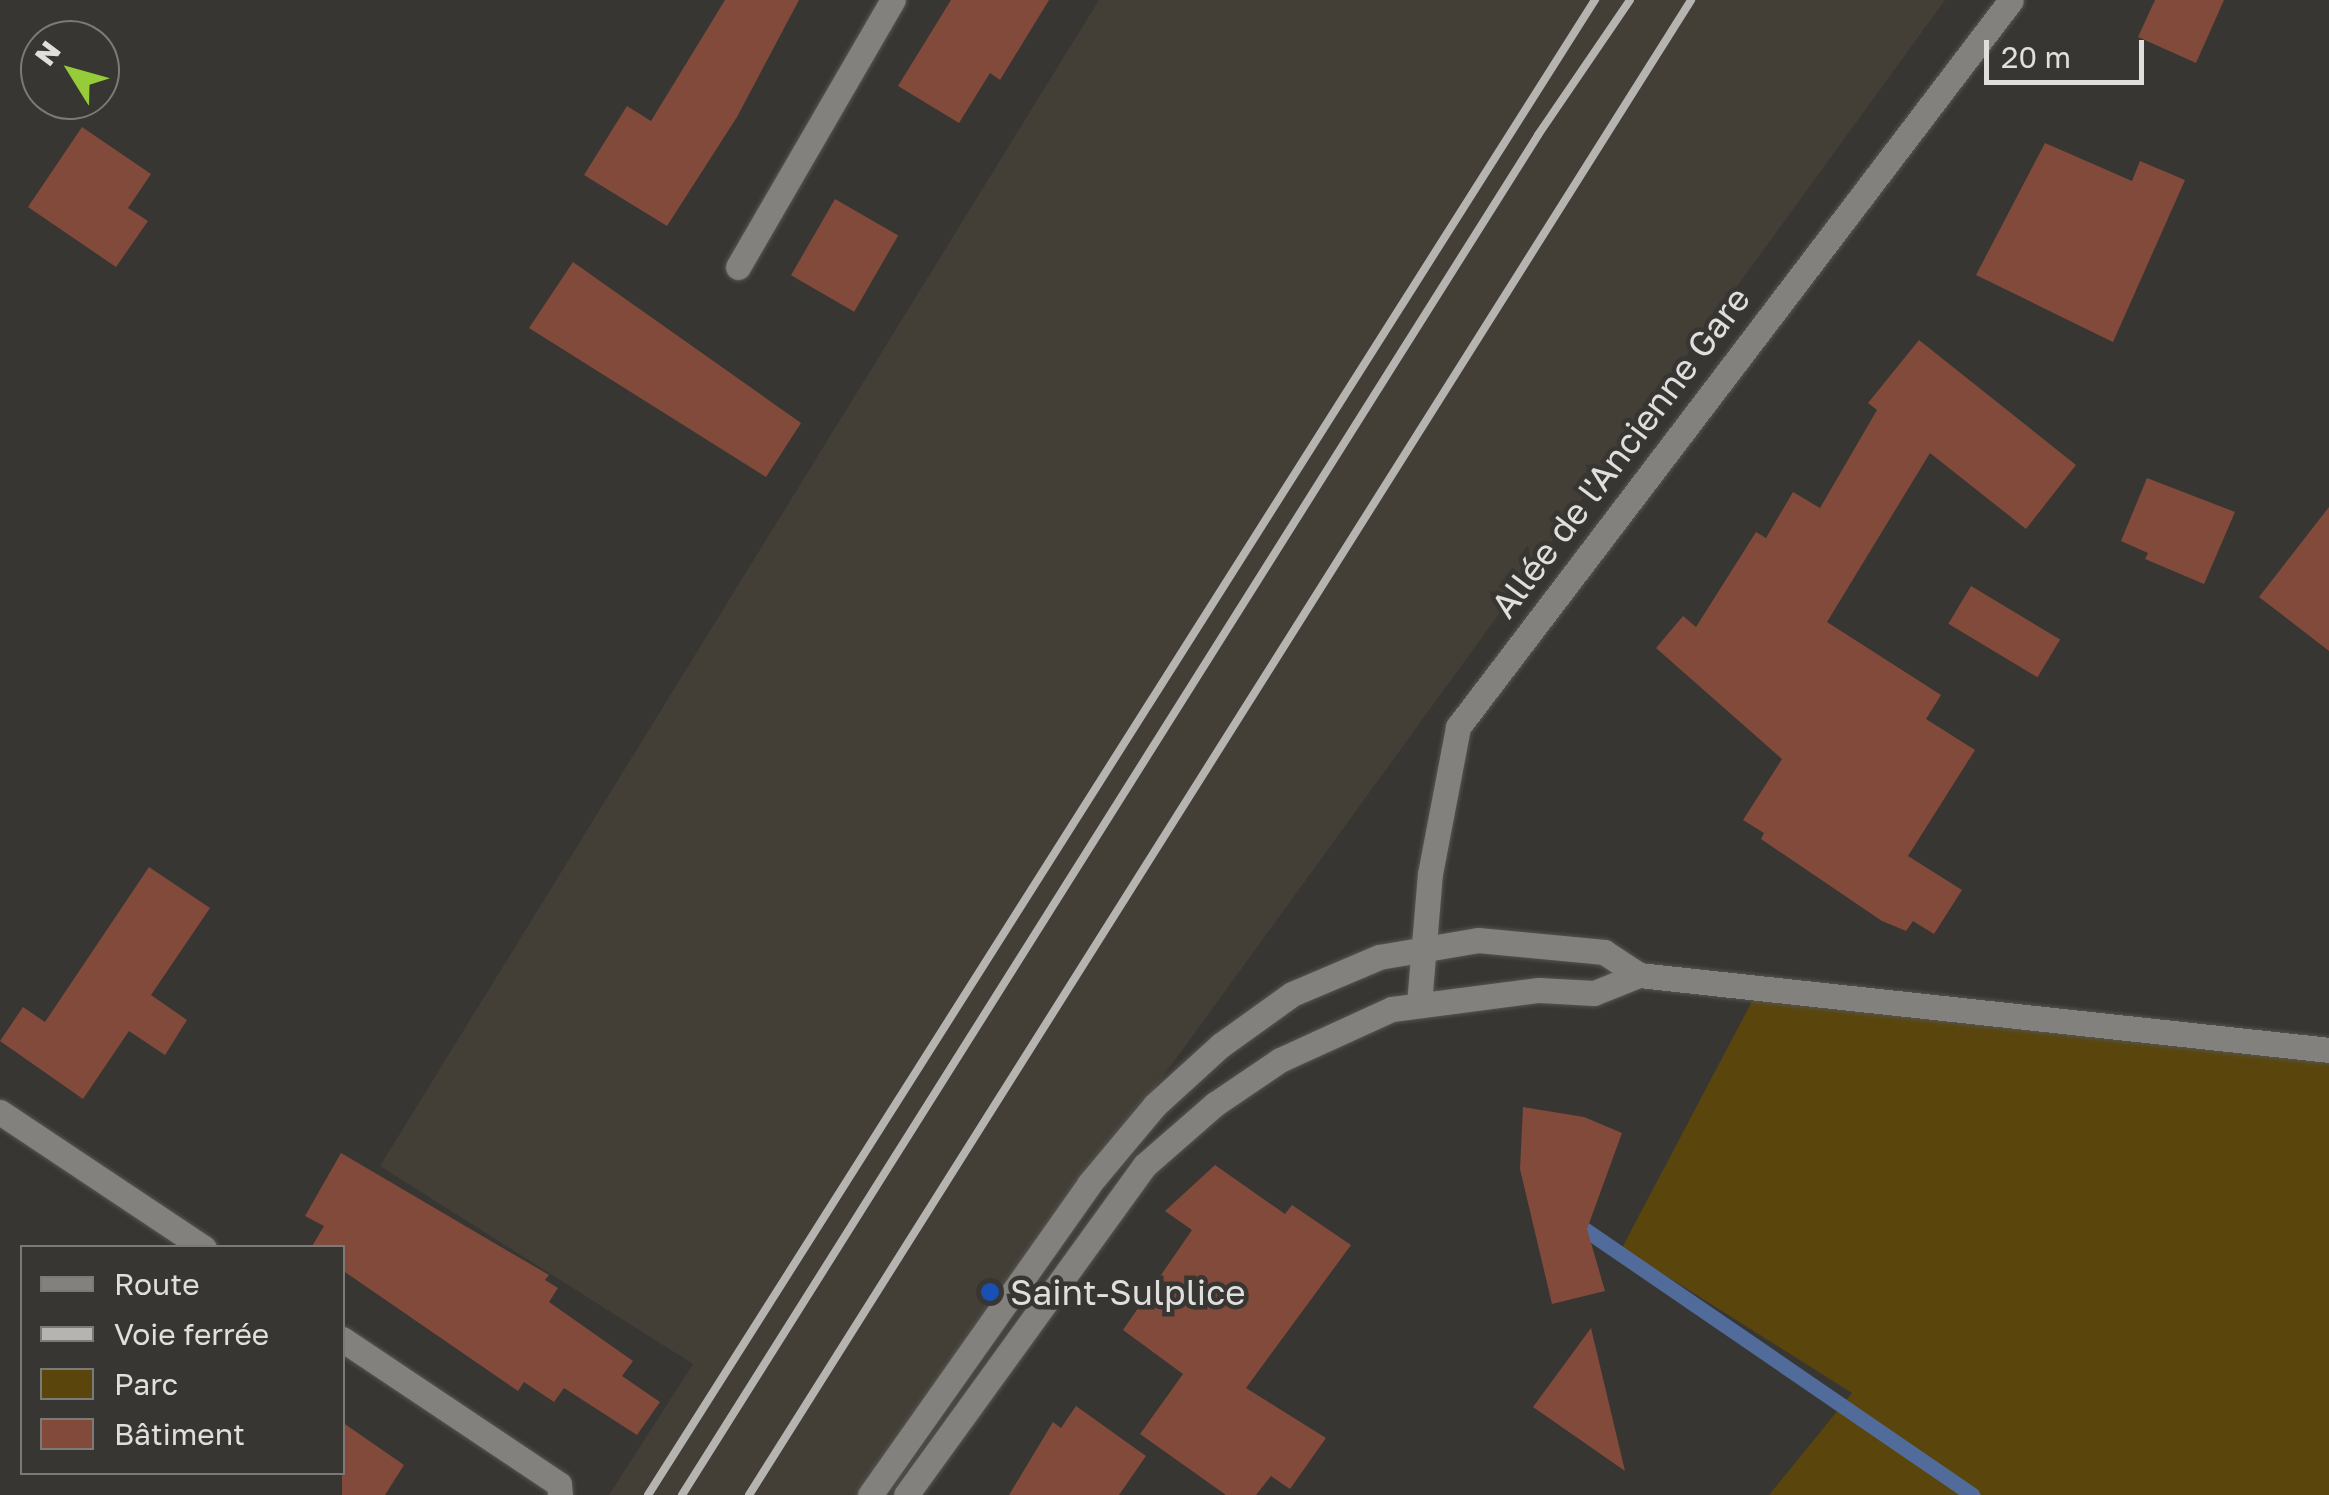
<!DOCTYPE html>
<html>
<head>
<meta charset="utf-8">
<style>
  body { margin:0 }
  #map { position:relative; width:2329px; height:1495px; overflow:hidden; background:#373633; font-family:"Golos Text",sans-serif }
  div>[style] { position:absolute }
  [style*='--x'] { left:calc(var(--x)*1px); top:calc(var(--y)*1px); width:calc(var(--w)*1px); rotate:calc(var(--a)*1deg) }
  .built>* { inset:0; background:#433f37 }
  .green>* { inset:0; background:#5a460d }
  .stream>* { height:15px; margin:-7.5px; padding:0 7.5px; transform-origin:7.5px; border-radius:7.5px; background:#516c9b }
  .building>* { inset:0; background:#824a3a; transform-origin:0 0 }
  .roads { filter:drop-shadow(0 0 2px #555451) drop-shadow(0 0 2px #555451) }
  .street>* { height:25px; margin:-12.5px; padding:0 12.5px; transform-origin:12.5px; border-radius:12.5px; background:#83817e }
  .secondary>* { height:25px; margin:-12.5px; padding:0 12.5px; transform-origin:12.5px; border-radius:12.5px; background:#83817e }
  .rail>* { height:8px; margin:-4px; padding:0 4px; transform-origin:4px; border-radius:4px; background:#b5b4b1 }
  .dots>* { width:28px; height:28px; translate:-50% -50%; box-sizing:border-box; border:5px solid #373633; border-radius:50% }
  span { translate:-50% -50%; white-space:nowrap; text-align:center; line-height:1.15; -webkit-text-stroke:9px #373633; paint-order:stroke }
  .street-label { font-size:35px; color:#e0dfdd }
  .poi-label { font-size:35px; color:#e0dfdd }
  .left { translate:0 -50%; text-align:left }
  .legend { position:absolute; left:20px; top:1245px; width:325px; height:230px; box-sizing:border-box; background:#373633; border:2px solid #7b7a77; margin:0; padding:12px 18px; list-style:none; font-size:30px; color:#e0dfdd }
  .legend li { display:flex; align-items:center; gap:20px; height:50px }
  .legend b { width:50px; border:2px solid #7b7a77 }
  .north { position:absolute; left:20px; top:20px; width:100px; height:100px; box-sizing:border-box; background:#373633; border:2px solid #7b7a77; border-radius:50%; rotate:307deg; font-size:28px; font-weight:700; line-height:40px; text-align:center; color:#e0dfdd }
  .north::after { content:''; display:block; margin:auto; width:35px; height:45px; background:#96cc39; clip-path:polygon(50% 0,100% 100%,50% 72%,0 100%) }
  .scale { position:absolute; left:1984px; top:40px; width:160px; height:45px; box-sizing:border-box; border:5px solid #e0dfdd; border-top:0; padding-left:12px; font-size:30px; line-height:35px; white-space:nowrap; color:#e0dfdd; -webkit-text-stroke:8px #373633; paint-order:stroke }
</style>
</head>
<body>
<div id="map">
  <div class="built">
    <i style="clip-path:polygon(1099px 0,1945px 0,859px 1495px,609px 1495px,693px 1364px,380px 1166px)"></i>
  </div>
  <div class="green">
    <i style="clip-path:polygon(1759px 988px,2329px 1050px,2329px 1495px,1769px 1495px,1852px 1393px,1622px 1248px)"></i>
  </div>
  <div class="stream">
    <i style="--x:1574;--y:1222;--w:483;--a:34.4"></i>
  </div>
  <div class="building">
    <i style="clip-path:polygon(725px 0,799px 0,737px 117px,667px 226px,584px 175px,627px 106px,651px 121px)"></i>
    <i style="clip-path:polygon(951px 0,1049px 0,1000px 80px,990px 73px,959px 123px,898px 86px)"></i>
    <i style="clip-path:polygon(2155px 0,2224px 0,2196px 63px,2138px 37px)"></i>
    <i style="clip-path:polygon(82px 127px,151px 174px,128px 208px,148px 221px,116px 267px,28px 207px)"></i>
    <i style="clip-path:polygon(2045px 143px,2132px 181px,2140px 161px,2185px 180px,2113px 342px,1976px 275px)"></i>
    <i style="left:835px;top:199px;width:73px;height:88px;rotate:30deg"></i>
    <i style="clip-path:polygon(573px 262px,801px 423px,766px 477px,529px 328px)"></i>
    <i style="clip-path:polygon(1919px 340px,2076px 465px,2026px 529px,1930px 453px,1827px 622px,1941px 695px,1926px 719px,1975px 750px,1908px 856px,1962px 890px,1934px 934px,1913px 921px,1906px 931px,1882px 921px,1761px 839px,1764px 833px,1743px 820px,1782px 759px,1656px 648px,1683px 616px,1696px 627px,1756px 532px,1766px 538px,1793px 492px,1820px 508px,1877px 410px,1868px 403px)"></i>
    <i style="clip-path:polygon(2147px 478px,2235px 512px,2204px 584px,2145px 559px,2148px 553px,2121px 541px)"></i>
    <i style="clip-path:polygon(2329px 507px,2329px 651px,2259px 597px)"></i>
    <i style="left:1971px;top:586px;width:104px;height:44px;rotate:31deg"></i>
    <i style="clip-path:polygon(149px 867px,210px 908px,151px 995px,187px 1020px,165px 1055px,129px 1031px,83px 1099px,0 1041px,23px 1007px,45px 1022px)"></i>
    <i style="clip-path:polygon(1523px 1107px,1584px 1117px,1622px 1133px,1587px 1229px,1605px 1291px,1552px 1304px,1520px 1169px)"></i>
    <i style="clip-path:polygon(341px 1153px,549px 1275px,545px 1280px,558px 1288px,549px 1302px,633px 1361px,622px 1376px,660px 1402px,637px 1435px,564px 1388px,554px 1402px,524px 1382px,518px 1391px,342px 1270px,342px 1248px,311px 1248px,324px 1226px,305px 1216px)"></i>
    <i style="clip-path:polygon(1215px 1165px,1285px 1214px,1292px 1205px,1351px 1245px,1246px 1388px,1326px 1438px,1290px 1489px,1271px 1476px,1256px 1495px,1226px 1495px,1140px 1434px,1183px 1374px,1123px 1330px,1192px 1230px,1165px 1211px)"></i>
    <i style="clip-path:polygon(1591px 1328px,1625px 1471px,1533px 1407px)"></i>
    <i style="clip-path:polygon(1076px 1406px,1146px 1456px,1119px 1495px,1009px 1495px,1053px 1422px,1061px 1428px)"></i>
    <i style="clip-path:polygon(342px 1422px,404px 1465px,385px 1495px,342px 1495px)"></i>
  </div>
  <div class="roads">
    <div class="street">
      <i style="--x:738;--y:267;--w:309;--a:-59.9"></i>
      <i style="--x:1419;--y:1004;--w:130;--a:-85.2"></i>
      <i style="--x:1430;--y:874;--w:150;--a:-79.2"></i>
      <i style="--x:1458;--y:727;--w:913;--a:-52.74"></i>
      <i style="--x:0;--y:1112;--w:245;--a:33.7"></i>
      <i style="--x:342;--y:1339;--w:261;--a:33.8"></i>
      <i style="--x:559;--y:1484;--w:11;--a:85"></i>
    </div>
    <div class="secondary">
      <i style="--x:870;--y:1495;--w:380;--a:-54.8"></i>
      <i style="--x:1089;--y:1184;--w:103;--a:-50.1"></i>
      <i style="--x:1155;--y:1105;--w:89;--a:-42.3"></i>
      <i style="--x:1221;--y:1045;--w:87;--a:-35.7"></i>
      <i style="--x:1292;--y:994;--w:95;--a:-23"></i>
      <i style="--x:1379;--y:957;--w:100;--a:-9.7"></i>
      <i style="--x:1478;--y:940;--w:127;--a:5.4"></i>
      <i style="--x:1604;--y:952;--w:42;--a:33.3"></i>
      <i style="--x:1639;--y:975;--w:694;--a:6.2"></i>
      <i style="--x:906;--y:1495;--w:407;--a:-54.1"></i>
      <i style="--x:1145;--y:1165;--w:93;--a:-41.1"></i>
      <i style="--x:1215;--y:1104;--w:78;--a:-34.1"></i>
      <i style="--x:1280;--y:1060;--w:123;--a:-24.5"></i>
      <i style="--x:1392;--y:1009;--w:148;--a:-7.4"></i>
      <i style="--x:1539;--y:990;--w:55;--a:3.1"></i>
      <i style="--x:1594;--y:993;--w:48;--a:-21.8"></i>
    </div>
  </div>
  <div class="rail">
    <i style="--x:648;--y:1495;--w:1770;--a:-57.65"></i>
    <i style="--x:682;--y:1495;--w:1607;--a:-57.81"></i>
    <i style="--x:1538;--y:135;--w:163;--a:-55.7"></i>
    <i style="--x:749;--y:1495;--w:1767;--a:-57.78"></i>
  </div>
  <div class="dots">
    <i style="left:990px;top:1292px;background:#1a4fb4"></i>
  </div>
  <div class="street-label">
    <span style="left:1620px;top:452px;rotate:-53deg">Allée de l'Ancienne Gare</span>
  </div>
  <div class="poi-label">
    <span class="left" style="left:1010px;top:1292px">Saint-Sulplice</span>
  </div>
  <ul class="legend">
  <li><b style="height:12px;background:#83817e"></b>Route</li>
  <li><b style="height:12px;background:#b5b4b1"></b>Voie ferrée</li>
  <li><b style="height:28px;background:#5a460d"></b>Parc</li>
  <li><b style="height:28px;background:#824a3a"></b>Bâtiment</li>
  </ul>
  <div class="north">N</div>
  <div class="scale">20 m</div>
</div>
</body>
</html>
